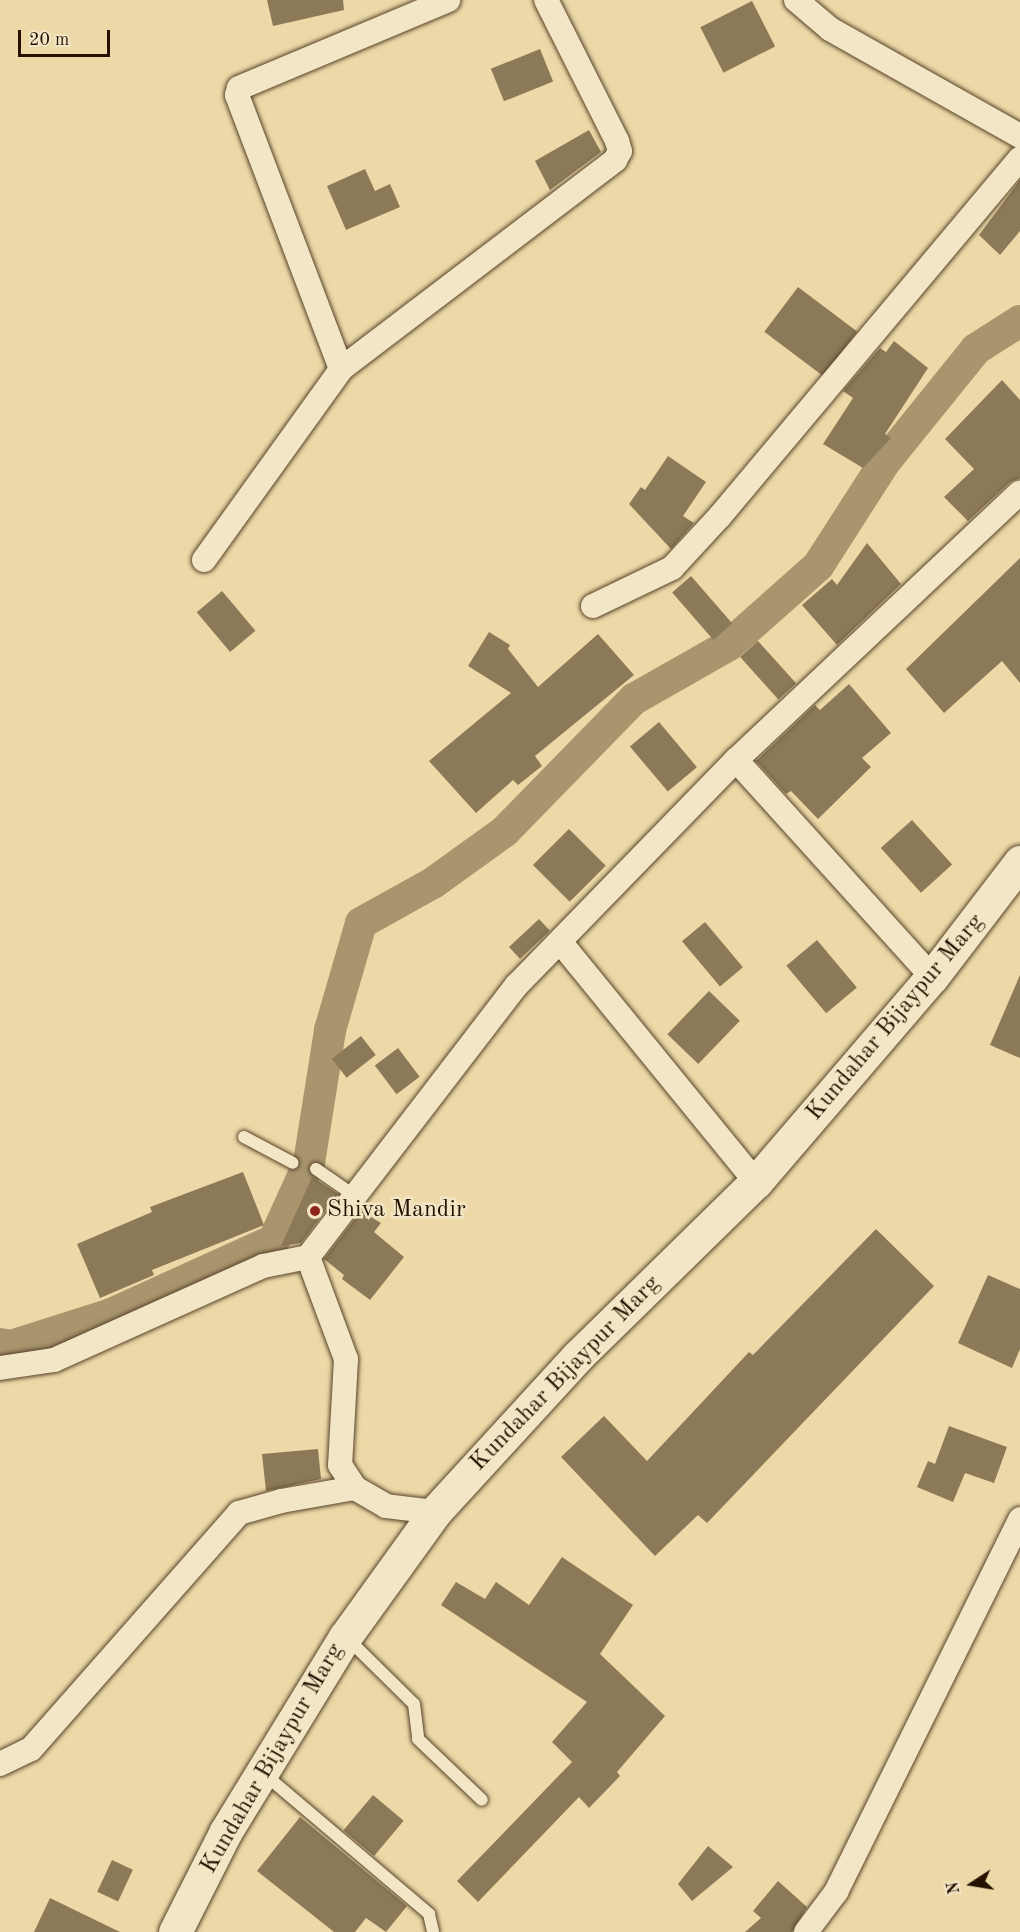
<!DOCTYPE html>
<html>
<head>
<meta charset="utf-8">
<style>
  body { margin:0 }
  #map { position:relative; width:1020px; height:1932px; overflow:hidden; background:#ecd9a7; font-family:"Old Standard TT",serif }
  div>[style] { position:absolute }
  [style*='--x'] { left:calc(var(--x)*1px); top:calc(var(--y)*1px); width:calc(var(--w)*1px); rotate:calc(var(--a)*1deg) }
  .canal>* { height:32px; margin:-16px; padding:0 16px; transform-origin:16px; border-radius:16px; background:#a8956e }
  .building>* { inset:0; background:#8c7957; transform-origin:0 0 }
  .roads { filter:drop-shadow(0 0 2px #57432a) drop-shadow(0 0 2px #57432a) }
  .service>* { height:12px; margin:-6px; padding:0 6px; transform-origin:6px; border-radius:6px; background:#f3e6c6 }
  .minor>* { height:24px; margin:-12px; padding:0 12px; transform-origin:12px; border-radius:12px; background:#f3e6c6 }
  .secondary>* { height:33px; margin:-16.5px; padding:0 16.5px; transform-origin:16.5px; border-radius:16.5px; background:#f3e6c6 }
  .dots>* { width:16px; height:16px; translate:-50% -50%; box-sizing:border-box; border:3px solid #f3e6c6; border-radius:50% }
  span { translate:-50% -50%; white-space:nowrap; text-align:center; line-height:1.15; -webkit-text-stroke:5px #f3e6c6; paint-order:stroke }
  .street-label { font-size:24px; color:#251100 }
  .poi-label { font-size:24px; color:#251100 }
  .left { translate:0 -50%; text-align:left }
  .north { position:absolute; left:942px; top:1854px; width:60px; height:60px; -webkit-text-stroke:4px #f3e6c6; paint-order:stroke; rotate:258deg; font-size:16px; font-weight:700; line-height:24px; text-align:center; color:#251100 }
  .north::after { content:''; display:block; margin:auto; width:21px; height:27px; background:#251100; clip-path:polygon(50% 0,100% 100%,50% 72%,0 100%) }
  .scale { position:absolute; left:18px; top:30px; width:92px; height:27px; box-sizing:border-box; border:3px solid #251100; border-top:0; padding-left:8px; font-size:18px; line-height:21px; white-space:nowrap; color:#251100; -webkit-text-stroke:4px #f3e6c6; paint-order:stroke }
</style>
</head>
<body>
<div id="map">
  <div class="canal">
    <i style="--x:0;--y:1344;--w:11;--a:10"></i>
    <i style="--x:11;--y:1346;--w:103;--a:-17.6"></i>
    <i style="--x:109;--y:1315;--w:181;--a:-24.4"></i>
    <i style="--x:274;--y:1240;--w:85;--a:-65.6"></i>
    <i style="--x:309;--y:1163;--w:135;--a:-81"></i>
    <i style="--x:330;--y:1030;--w:111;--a:-73.8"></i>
    <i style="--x:361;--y:923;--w:82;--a:-29.1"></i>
    <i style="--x:433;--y:883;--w:89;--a:-35.8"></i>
    <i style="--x:505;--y:831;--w:185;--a:-45.7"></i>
    <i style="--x:634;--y:699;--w:109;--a:-29.6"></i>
    <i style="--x:729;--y:645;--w:119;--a:-41.6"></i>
    <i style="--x:818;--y:566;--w:122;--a:-57.3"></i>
    <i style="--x:884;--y:463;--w:146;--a:-51.1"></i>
    <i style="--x:976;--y:349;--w:52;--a:-32.5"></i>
  </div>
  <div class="building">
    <i style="clip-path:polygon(267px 0,343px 0,344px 10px,273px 26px)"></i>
    <i style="left:752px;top:1px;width:51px;height:58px;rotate:63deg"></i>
    <i style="left:540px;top:49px;width:35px;height:53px;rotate:68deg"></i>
    <i style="clip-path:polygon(589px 130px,601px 152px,550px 190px,535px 161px)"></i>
    <i style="clip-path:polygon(365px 169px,375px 191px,390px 184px,400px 207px,346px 230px,327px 186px)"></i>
    <i style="clip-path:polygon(1020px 180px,1020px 231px,1000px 255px,979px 235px)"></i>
    <i style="left:798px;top:287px;width:74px;height:56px;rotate:37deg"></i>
    <i style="clip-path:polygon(894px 341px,928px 368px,885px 434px,891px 438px,863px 468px,823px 444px,853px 398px,843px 391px,880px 348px,886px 352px)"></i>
    <i style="clip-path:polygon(1002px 380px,1020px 400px,1020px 478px,1010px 482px,968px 521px,944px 497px,974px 469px,945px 439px)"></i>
    <i style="clip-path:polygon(668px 456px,706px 482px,683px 516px,694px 523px,671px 549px,629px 504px,641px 487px,645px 490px)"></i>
    <i style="clip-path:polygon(867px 543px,901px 584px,837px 645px,802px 605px,832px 579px,837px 585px)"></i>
    <i style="clip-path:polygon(1020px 558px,1020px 683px,1002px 661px,944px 713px,906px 669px)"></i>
    <i style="left:691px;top:576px;width:63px;height:25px;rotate:49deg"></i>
    <i style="left:222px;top:591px;width:52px;height:33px;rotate:50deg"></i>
    <i style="clip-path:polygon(489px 632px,510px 645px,508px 649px,538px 687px,598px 634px,634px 675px,535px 756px,542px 766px,518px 785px,513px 780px,476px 813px,429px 761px,511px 693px,468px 666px)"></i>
    <i style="left:758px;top:641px;width:57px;height:24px;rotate:48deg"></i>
    <i style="clip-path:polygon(849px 684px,891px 733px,862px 758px,871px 767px,818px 819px,791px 791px,786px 794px,756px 761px,815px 705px,820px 710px)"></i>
    <i style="left:659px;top:722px;width:59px;height:38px;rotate:50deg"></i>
    <i style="left:912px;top:820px;width:60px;height:42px;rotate:48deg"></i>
    <i style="left:569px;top:829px;width:52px;height:51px;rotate:45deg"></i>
    <i style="left:539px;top:919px;width:16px;height:41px;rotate:47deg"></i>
    <i style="left:705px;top:922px;width:59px;height:30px;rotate:50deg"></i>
    <i style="left:817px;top:940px;width:62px;height:40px;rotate:50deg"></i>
    <i style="clip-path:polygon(1020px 975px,1020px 1058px,990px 1045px)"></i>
    <i style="left:709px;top:991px;width:43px;height:60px;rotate:44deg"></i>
    <i style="left:361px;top:1036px;width:24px;height:37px;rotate:52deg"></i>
    <i style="left:398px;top:1048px;width:36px;height:29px;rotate:53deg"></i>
    <i style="clip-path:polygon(243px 1172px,264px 1225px,152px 1270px,154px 1275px,100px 1298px,77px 1244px,152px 1212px,150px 1207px)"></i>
    <i style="clip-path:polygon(312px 1177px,338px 1194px,301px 1243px,281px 1246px)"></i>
    <i style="clip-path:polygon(361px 1211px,381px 1223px,374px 1232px,404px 1257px,370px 1300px,342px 1279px,344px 1275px,324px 1259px)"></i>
    <i style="clip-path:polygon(876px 1229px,934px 1286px,707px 1523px,698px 1515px,655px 1556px,561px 1457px,604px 1416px,647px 1461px,749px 1352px,753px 1355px)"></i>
    <i style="clip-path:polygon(988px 1275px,1020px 1289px,1020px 1349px,1012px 1368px,958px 1343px)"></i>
    <i style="clip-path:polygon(949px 1426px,1007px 1447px,994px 1483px,965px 1473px,953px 1502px,917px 1487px,928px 1461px,935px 1464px)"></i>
    <i style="clip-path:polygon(318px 1449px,321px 1479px,266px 1491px,262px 1454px)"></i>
    <i style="clip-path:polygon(562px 1557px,633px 1605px,600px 1654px,665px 1716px,617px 1772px,620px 1776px,589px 1808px,579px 1797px,478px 1902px,457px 1881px,572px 1762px,552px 1742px,587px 1702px,441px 1605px,456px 1582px,485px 1599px,496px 1582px,529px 1605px)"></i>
    <i style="left:373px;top:1795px;width:40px;height:46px;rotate:40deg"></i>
    <i style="clip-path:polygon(300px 1817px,407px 1906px,386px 1932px,366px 1918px,355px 1932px,334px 1932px,257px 1871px)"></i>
    <i style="clip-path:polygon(708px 1846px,733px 1867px,692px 1901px,678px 1884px)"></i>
    <i style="left:112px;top:1860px;width:23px;height:35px;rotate:25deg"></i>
    <i style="clip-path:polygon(778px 1881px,807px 1907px,792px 1932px,745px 1932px,761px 1918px,753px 1911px)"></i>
    <i style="clip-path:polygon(50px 1898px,120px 1932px,34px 1932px)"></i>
  </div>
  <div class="roads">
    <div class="service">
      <i style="--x:244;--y:1137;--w:55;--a:28"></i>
      <i style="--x:316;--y:1169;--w:47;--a:34.7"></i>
      <i style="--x:346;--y:1637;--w:95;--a:44.6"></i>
      <i style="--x:414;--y:1704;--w:35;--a:83"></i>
      <i style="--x:418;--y:1739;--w:88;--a:43.6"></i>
      <i style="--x:263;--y:1773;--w:218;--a:40.3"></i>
      <i style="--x:429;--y:1914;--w:18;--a:77"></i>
    </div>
    <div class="minor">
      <i style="--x:796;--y:0;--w:45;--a:40.5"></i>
      <i style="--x:830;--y:29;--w:218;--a:29.4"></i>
      <i style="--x:341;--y:369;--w:293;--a:-110.8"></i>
      <i style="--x:237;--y:95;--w:7;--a:-74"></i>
      <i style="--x:239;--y:88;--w:227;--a:-22.8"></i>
      <i style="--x:204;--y:560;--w:235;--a:-54.3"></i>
      <i style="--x:341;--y:369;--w:345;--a:-37.3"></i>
      <i style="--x:615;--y:160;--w:10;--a:-61"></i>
      <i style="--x:620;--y:151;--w:10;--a:-107"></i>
      <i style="--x:617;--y:141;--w:158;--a:-116.7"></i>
      <i style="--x:593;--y:606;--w:88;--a:-25.7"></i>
      <i style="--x:672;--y:568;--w:71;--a:-47.3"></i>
      <i style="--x:720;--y:516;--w:467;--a:-50"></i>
      <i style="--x:736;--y:760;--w:292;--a:47.9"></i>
      <i style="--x:561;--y:943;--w:308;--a:50.8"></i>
      <i style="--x:308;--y:1257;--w:109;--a:69.6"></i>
      <i style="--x:346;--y:1359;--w:106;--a:93.2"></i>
      <i style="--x:340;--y:1465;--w:27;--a:57"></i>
      <i style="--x:355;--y:1488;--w:36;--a:30"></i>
      <i style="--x:386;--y:1506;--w:49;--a:7"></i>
      <i style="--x:0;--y:1368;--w:55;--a:-8.4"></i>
      <i style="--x:54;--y:1360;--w:229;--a:-24.2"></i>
      <i style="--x:263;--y:1266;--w:46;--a:-11.3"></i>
      <i style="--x:308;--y:1257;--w:343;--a:-52.5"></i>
      <i style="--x:517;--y:985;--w:314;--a:-45.8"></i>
      <i style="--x:736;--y:760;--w:390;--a:-43.3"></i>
      <i style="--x:0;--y:1764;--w:34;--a:-26"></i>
      <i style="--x:31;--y:1749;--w:315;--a:-48.6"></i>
      <i style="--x:239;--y:1513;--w:44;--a:-15.9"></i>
      <i style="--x:281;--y:1501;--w:75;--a:-10"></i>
      <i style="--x:806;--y:1932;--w:50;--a:-53.1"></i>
      <i style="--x:836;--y:1892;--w:416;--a:-63.7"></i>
    </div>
    <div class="secondary">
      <i style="--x:175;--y:1932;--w:113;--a:-63.2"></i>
      <i style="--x:226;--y:1831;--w:228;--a:-58.5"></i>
      <i style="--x:345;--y:1637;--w:154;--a:-54.2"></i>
      <i style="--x:435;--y:1512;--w:210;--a:-47.5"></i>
      <i style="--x:577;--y:1357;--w:250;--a:-44.4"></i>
      <i style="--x:756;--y:1182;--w:270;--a:-49.4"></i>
      <i style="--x:932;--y:977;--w:145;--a:-52.6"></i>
    </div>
  </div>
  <div class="dots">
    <i style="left:315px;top:1211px;background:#8f2418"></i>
  </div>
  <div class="street-label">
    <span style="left:896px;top:1018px;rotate:-50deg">Kundahar Bijaypur Marg</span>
    <span style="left:566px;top:1374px;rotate:-46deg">Kundahar Bijaypur Marg</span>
    <span style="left:273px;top:1759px;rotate:-60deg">Kundahar Bijaypur Marg</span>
  </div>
  <div class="poi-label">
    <span class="left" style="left:327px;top:1211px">Shiva Mandir</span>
  </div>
  <div class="north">N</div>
  <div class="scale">20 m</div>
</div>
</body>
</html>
